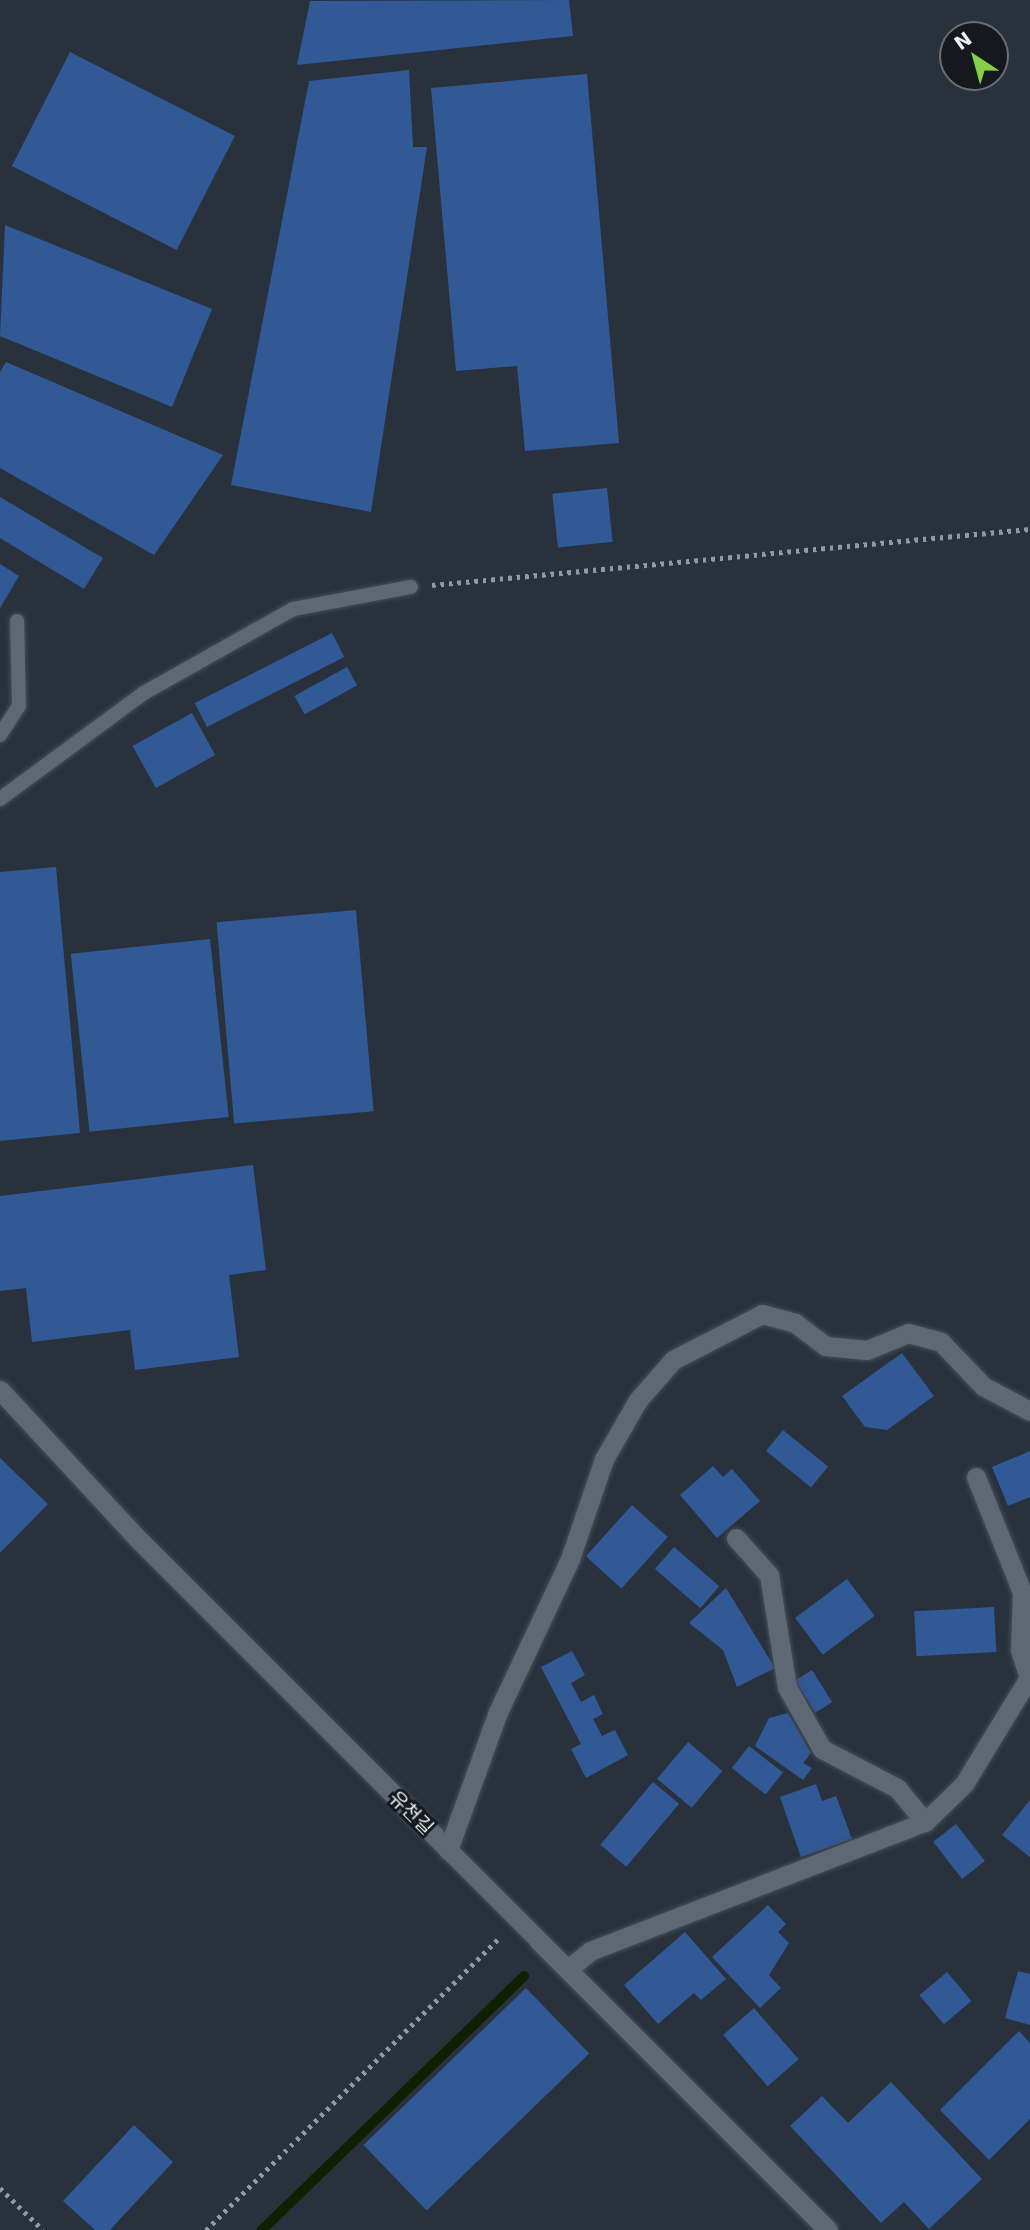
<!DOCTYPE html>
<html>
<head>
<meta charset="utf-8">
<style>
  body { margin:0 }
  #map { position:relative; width:1030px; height:2230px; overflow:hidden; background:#29313d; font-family:"DejaVu Sans","Noto Sans KR",sans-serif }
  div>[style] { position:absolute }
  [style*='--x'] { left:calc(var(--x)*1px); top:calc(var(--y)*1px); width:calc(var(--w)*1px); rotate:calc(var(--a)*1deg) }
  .stream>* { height:10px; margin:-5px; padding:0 5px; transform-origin:5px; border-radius:5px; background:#0d2100 }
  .building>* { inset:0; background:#315996; transform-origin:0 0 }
  .path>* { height:4.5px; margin-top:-2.25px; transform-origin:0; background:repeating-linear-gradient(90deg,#9299a2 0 3.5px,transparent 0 8.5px) }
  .roads { filter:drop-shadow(0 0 2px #464d57) drop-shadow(0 0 2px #464d57) }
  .service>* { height:14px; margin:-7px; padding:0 7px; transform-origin:7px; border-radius:7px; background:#5e6774 }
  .minor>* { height:19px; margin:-9.5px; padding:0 9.5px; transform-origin:9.5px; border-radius:9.5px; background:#5e6774 }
  .tertiary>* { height:19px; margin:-9.5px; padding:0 9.5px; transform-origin:9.5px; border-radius:9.5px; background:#5e6774 }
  span { translate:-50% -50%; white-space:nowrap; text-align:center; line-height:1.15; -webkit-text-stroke:6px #15191e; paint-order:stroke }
  .street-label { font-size:19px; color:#ebf0f8 }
  .north { position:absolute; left:939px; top:21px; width:70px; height:70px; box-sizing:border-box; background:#15191e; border:2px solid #6b6f75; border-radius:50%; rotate:324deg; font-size:19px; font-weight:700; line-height:28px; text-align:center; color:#ebf0f8 }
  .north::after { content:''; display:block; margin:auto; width:24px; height:32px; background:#88cf49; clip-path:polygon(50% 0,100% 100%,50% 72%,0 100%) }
</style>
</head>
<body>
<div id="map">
  <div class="stream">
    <i style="--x:262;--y:2230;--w:365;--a:-44.1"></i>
  </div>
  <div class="building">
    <i style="clip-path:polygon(569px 0,573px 36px,297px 65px,310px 1px)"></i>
    <i style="left:70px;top:52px;width:185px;height:128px;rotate:27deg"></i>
    <i style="clip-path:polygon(409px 70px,413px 147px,427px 147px,371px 512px,231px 485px,309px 81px)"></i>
    <i style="clip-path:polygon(587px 74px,619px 443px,525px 451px,517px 366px,456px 371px,431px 88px)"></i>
    <i style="clip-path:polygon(5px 225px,212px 309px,172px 407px,0 336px)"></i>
    <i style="clip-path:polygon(6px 362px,223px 455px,154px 555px,0 468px,0 372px)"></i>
    <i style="left:607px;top:488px;width:54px;height:55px;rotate:84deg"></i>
    <i style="clip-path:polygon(0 497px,103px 558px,84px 589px,0 538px)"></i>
    <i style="clip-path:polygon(0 564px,19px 576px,0 608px)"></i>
    <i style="left:332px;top:633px;width:27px;height:154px;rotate:63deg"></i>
    <i style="left:347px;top:667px;width:21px;height:60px;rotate:61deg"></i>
    <i style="left:192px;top:713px;width:48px;height:68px;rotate:61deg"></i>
    <i style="clip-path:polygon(56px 867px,80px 1133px,0 1141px,0 872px)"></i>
    <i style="left:356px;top:910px;width:202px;height:140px;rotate:85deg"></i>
    <i style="left:210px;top:939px;width:179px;height:140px;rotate:84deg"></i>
    <i style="clip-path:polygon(253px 1165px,266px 1270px,229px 1275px,239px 1357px,135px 1370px,130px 1330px,32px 1342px,26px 1288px,0 1291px,0 1196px)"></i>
    <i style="clip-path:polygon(902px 1353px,934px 1396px,887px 1430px,865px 1427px,842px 1396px)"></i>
    <i style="left:783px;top:1430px;width:58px;height:27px;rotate:39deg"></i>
    <i style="clip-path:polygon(1030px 1451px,1030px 1497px,1008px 1506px,992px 1467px)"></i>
    <i style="clip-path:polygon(0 1458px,48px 1504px,0 1553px)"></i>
    <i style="clip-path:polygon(713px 1466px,723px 1477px,732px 1469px,760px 1501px,717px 1538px,680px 1495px)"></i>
    <i style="left:632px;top:1505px;width:48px;height:69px;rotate:42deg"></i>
    <i style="left:674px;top:1547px;width:60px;height:29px;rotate:41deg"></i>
    <i style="left:847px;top:1579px;width:46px;height:65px;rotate:53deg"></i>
    <i style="clip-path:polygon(726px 1588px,775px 1668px,737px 1687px,723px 1650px,689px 1623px)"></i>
    <i style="left:994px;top:1607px;width:45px;height:80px;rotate:87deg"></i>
    <i style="clip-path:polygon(572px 1651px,585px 1675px,571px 1683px,581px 1702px,594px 1695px,603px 1714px,593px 1719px,602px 1736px,615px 1730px,628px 1755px,586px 1778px,571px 1749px,581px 1744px,541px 1667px)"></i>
    <i style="left:812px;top:1670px;width:38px;height:20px;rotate:58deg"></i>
    <i style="clip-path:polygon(788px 1713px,811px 1753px,803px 1763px,812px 1768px,803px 1780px,755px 1746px,769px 1718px)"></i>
    <i style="left:688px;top:1742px;width:45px;height:48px;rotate:40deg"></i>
    <i style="left:749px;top:1746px;width:43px;height:28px;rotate:38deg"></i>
    <i style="left:653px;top:1782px;width:34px;height:82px;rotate:40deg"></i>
    <i style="clip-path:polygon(816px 1784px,822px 1801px,836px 1796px,852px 1839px,801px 1857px,780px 1797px)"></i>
    <i style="clip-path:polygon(1030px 1800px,1030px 1857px,1002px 1835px)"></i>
    <i style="left:956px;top:1824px;width:47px;height:29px;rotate:52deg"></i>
    <i style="clip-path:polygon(768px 1905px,786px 1924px,778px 1932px,789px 1943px,769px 1975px,781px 1988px,760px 2008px,712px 1957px)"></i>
    <i style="clip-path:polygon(685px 1932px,726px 1979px,701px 2000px,694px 1993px,658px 2024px,624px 1985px)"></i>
    <i style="clip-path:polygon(1018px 1971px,1030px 1974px,1030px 2025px,1005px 2018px)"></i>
    <i style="left:947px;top:1972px;width:38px;height:36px;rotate:50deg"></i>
    <i style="left:526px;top:1988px;width:91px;height:226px;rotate:46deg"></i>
    <i style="left:754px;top:2008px;width:68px;height:41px;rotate:49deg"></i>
    <i style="clip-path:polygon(1019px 2031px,1030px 2043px,1030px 2119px,989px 2160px,940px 2110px)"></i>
    <i style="clip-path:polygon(891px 2082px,982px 2179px,929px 2229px,904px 2202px,881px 2223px,790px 2126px,822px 2096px,848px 2123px)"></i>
    <i style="clip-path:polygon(134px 2125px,173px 2162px,110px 2230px,95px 2230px,63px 2201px)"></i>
  </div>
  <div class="path">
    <i style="--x:432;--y:585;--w:601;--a:-5.35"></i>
    <i style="--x:0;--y:2188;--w:60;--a:44.3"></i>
    <i style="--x:206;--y:2230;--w:415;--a:-44.9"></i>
  </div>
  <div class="roads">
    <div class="service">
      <i style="--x:0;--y:735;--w:35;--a:-57"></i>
      <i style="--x:19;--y:706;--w:85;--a:-91.3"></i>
      <i style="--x:0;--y:799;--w:179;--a:-36.4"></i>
      <i style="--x:144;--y:693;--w:171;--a:-29.4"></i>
      <i style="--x:293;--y:609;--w:120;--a:-10.6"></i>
    </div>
    <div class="minor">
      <i style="--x:976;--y:1477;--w:124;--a:68.2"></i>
      <i style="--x:1022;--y:1592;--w:58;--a:92"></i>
      <i style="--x:1020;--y:1650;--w:29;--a:72"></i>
      <i style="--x:736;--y:1538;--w:50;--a:48.3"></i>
      <i style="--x:769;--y:1575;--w:113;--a:80.9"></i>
      <i style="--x:787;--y:1687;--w:71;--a:60.6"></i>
      <i style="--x:822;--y:1749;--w:85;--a:27.5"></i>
      <i style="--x:897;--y:1788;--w:44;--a:50.5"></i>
      <i style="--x:448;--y:1850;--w:147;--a:-70.1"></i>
      <i style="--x:498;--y:1712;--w:169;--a:-64.8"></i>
      <i style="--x:570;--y:1559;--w:106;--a:-71.2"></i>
      <i style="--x:604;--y:1459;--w:68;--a:-60"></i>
      <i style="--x:638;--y:1400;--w:53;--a:-48.8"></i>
      <i style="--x:673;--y:1360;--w:100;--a:-27.3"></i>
      <i style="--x:762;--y:1314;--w:34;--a:15"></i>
      <i style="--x:795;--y:1323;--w:38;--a:37"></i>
      <i style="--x:825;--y:1346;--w:42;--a:5.4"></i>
      <i style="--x:867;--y:1350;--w:44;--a:-22.5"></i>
      <i style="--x:908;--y:1333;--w:34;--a:15"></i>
      <i style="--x:941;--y:1342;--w:61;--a:46.3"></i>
      <i style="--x:983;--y:1386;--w:53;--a:28"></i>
      <i style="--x:568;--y:1969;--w:28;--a:-39"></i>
      <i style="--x:590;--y:1951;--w:359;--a:-21.1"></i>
      <i style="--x:925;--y:1822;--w:54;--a:-44.3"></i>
      <i style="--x:964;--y:1784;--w:127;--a:-58.6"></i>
    </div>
    <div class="tertiary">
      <i style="--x:0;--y:1390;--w:205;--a:47.2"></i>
      <i style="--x:139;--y:1540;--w:975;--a:45.04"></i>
    </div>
  </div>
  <div class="street-label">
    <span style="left:411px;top:1813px;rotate:45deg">유천길</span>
  </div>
  <div class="north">N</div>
</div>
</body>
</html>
